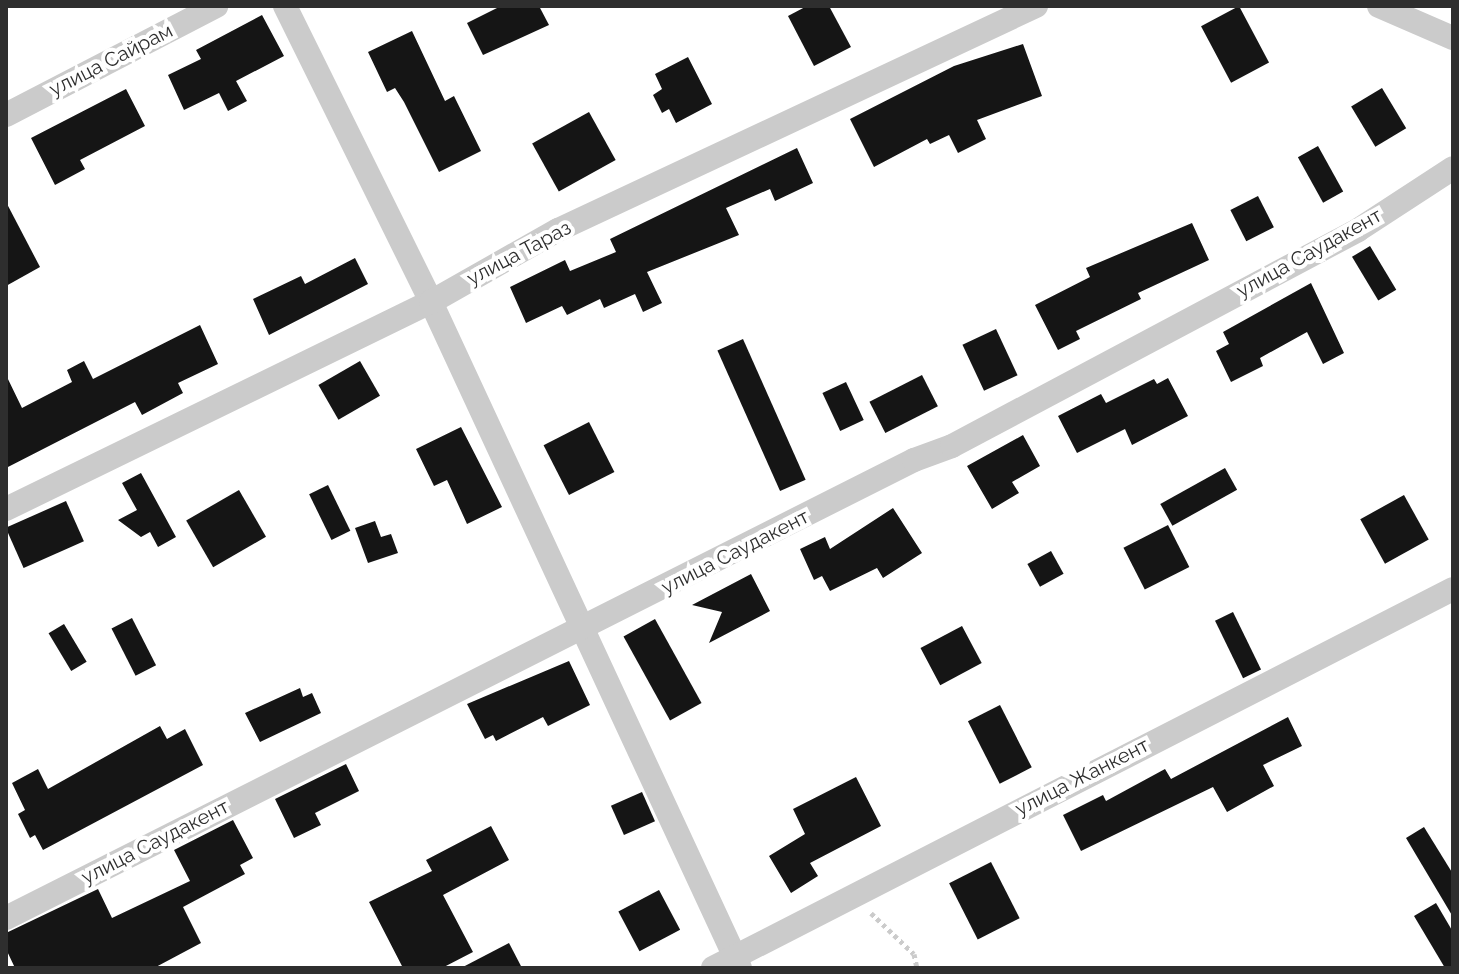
<!DOCTYPE html>
<html>
<head>
<meta charset="utf-8">
<style>
  body { margin:0 }
  #map { position:relative; width:1459px; height:974px; overflow:hidden; background:#fff; font-family:Raleway,sans-serif }
  div>[style] { position:absolute }
  [style*='--x'] { left:calc(var(--x)*1px); top:calc(var(--y)*1px); width:calc(var(--w)*1px); rotate:calc(var(--a)*1deg) }
  .building>* { inset:0; background:#151515; transform-origin:0 0 }
  .path>* { height:5px; margin-top:-2.5px; transform-origin:0; background:repeating-linear-gradient(90deg,#cbcbcb 0 4px,transparent 0 8px) }
  .street>* { height:24px; margin:-12px; padding:0 12px; transform-origin:12px; border-radius:12px; background:#cbcbcb }
  span { translate:-50% -50%; white-space:nowrap; text-align:center; line-height:1.15; -webkit-text-stroke:8px #fff; paint-order:stroke }
  .street-label { font-size:20px; color:#2e2e2e }
  .frame { position:absolute; inset:0; border:8px solid #2e2e2e; pointer-events:none }
</style>
</head>
<body>
<div id="map">
  <div class="building">
    <i style="clip-path:polygon(501px 6px,539px 6px,549px 25px,483px 55px,467px 23px)"></i>
    <i style="clip-path:polygon(807px 6px,829px 6px,851px 47px,814px 66px,788px 16px)"></i>
    <i style="left:1239px;top:6px;width:64px;height:43px;rotate:62deg"></i>
    <i style="clip-path:polygon(262px 15px,284px 56px,236px 81px,247px 101px,228px 111px,219px 93px,184px 110px,168px 75px,201px 59px,196px 50px)"></i>
    <i style="clip-path:polygon(412px 31px,445px 101px,454px 96px,481px 151px,439px 172px,404px 102px,395px 88px,387px 92px,368px 52px)"></i>
    <i style="clip-path:polygon(1023px 44px,1042px 96px,977px 120px,986px 139px,958px 153px,949px 135px,930px 144px,927px 139px,874px 167px,850px 119px,954px 66px)"></i>
    <i style="clip-path:polygon(688px 57px,712px 104px,676px 123px,669px 109px,662px 113px,653px 95px,662px 89px,655px 74px)"></i>
    <i style="left:1382px;top:88px;width:47px;height:36px;rotate:59deg"></i>
    <i style="clip-path:polygon(126px 89px,145px 126px,80px 160px,85px 169px,55px 185px,31px 138px)"></i>
    <i style="left:589px;top:112px;width:55px;height:65px;rotate:61deg"></i>
    <i style="left:1318px;top:146px;width:52px;height:23px;rotate:61deg"></i>
    <i style="clip-path:polygon(797px 148px,813px 183px,775px 201px,770px 189px,726px 208px,739px 235px,647px 272px,662px 303px,643px 312px,635px 294px,604px 308px,600px 299px,567px 315px,562px 306px,526px 323px,510px 287px,565px 260px,570px 271px,616px 252px,610px 239px)"></i>
    <i style="left:1258px;top:196px;width:35px;height:31px;rotate:63deg"></i>
    <i style="clip-path:polygon(6px 202px,40px 267px,6px 286px)"></i>
    <i style="clip-path:polygon(1192px 223px,1209px 260px,1138px 293px,1141px 299px,1076px 331px,1080px 339px,1058px 350px,1035px 305px,1090px 277px,1086px 268px)"></i>
    <i style="left:1370px;top:246px;width:51px;height:21px;rotate:59deg"></i>
    <i style="clip-path:polygon(355px 258px,368px 284px,269px 335px,253px 299px,301px 276px,305px 284px)"></i>
    <i style="clip-path:polygon(1311px 283px,1344px 353px,1323px 364px,1307px 332px,1260px 358px,1263px 366px,1231px 382px,1216px 351px,1229px 344px,1223px 332px)"></i>
    <i style="clip-path:polygon(200px 325px,218px 364px,178px 383px,183px 393px,142px 415px,135px 402px,6px 468px,6px 375px,22px 408px,72px 382px,67px 370px,84px 361px,93px 379px)"></i>
    <i style="left:996px;top:329px;width:51px;height:37px;rotate:65deg"></i>
    <i style="left:743px;top:339px;width:154px;height:28px;rotate:66deg"></i>
    <i style="left:360px;top:361px;width:40px;height:48px;rotate:60deg"></i>
    <i style="left:922px;top:375px;width:35px;height:59px;rotate:63deg"></i>
    <i style="clip-path:polygon(1168px 378px,1188px 416px,1132px 445px,1125px 429px,1077px 453px,1058px 416px,1101px 394px,1106px 403px,1154px 379px,1157px 384px)"></i>
    <i style="left:846px;top:382px;width:42px;height:26px;rotate:65deg"></i>
    <i style="left:589px;top:422px;width:56px;height:51px;rotate:63deg"></i>
    <i style="clip-path:polygon(461px 427px,502px 507px,467px 524px,447px 480px,434px 486px,416px 449px)"></i>
    <i style="clip-path:polygon(1023px 435px,1040px 466px,1012px 482px,1019px 493px,992px 509px,967px 466px)"></i>
    <i style="left:1225px;top:468px;width:25px;height:74px;rotate:61deg"></i>
    <i style="clip-path:polygon(141px 473px,176px 537px,158px 547px,150px 532px,141px 537px,118px 520px,137px 510px,122px 483px)"></i>
    <i style="left:328px;top:485px;width:51px;height:21px;rotate:64deg"></i>
    <i style="left:239px;top:490px;width:54px;height:61px;rotate:60deg"></i>
    <i style="left:1404px;top:495px;width:51px;height:50px;rotate:61deg"></i>
    <i style="left:66px;top:501px;width:44px;height:66px;rotate:66deg"></i>
    <i style="clip-path:polygon(893px 508px,922px 553px,883px 578px,877px 568px,830px 591px,822px 576px,814px 580px,800px 549px,825px 537px,830px 549px)"></i>
    <i style="clip-path:polygon(375px 521px,381px 537px,391px 534px,398px 553px,368px 563px,355px 528px)"></i>
    <i style="left:1168px;top:525px;width:47px;height:50px;rotate:63deg"></i>
    <i style="left:1051px;top:551px;width:26px;height:27px;rotate:61deg"></i>
    <i style="clip-path:polygon(751px 574px,770px 611px,709px 643px,722px 612px,692px 605px)"></i>
    <i style="left:1233px;top:612px;width:64px;height:20px;rotate:64deg"></i>
    <i style="left:132px;top:618px;width:53px;height:23px;rotate:63deg"></i>
    <i style="left:655px;top:619px;width:96px;height:36px;rotate:61deg"></i>
    <i style="left:64px;top:624px;width:44px;height:18px;rotate:59deg"></i>
    <i style="left:962px;top:626px;width:42px;height:47px;rotate:62deg"></i>
    <i style="clip-path:polygon(569px 661px,590px 705px,548px 726px,543px 717px,496px 741px,493px 735px,485px 739px,467px 704px)"></i>
    <i style="clip-path:polygon(300px 688px,303px 697px,312px 693px,321px 713px,260px 742px,245px 713px)"></i>
    <i style="left:1000px;top:705px;width:70px;height:36px;rotate:63deg"></i>
    <i style="clip-path:polygon(1288px 717px,1302px 746px,1263px 765px,1274px 786px,1227px 812px,1213px 787px,1081px 851px,1063px 815px,1103px 795px,1106px 801px,1165px 769px,1171px 779px)"></i>
    <i style="clip-path:polygon(160px 726px,167px 739px,185px 729px,203px 765px,43px 850px,35px 835px,30px 838px,18px 814px,25px 810px,12px 783px,38px 769px,48px 789px)"></i>
    <i style="clip-path:polygon(346px 764px,359px 791px,315px 813px,321px 825px,294px 838px,275px 799px)"></i>
    <i style="clip-path:polygon(856px 777px,881px 826px,810px 863px,818px 876px,791px 893px,769px 856px,805px 834px,793px 809px)"></i>
    <i style="left:642px;top:792px;width:32px;height:34px;rotate:66deg"></i>
    <i style="clip-path:polygon(233px 820px,253px 858px,240px 865px,245px 874px,183px 907px,201px 943px,154px 968px,15px 968px,6px 949px,6px 933px,98px 889px,112px 918px,190px 881px,174px 850px)"></i>
    <i style="clip-path:polygon(491px 826px,509px 860px,443px 895px,473px 952px,442px 968px,403px 968px,369px 902px,432px 871px,426px 860px)"></i>
    <i style="clip-path:polygon(1424px 827px,1453px 874px,1453px 917px,1406px 838px)"></i>
    <i style="left:991px;top:862px;width:63px;height:47px;rotate:63deg"></i>
    <i style="left:659px;top:890px;width:45px;height:46px;rotate:62deg"></i>
    <i style="clip-path:polygon(1436px 903px,1453px 932px,1453px 968px,1445px 968px,1414px 916px)"></i>
    <i style="clip-path:polygon(509px 943px,522px 968px,461px 968px)"></i>
  </div>
  <div class="path">
    <i style="--x:871;--y:913;--w:59;--a:43.6"></i>
    <i style="--x:914;--y:954;--w:14;--a:78"></i>
  </div>
  <div class="street">
    <i style="--x:285;--y:6;--w:330;--a:63.7"></i>
    <i style="--x:431;--y:302;--w:734;--a:65.11"></i>
    <i style="--x:1379;--y:6;--w:81;--a:23.4"></i>
    <i style="--x:6;--y:115;--w:237;--a:-27.4"></i>
    <i style="--x:6;--y:509;--w:473;--a:-26"></i>
    <i style="--x:431;--y:302;--w:146;--a:-29.6"></i>
    <i style="--x:558;--y:230;--w:528;--a:-25.11"></i>
    <i style="--x:6;--y:918;--w:1017;--a:-26.77"></i>
    <i style="--x:914;--y:460;--w:40;--a:-20.2"></i>
    <i style="--x:952;--y:446;--w:460;--a:-28"></i>
    <i style="--x:1358;--y:230;--w:113;--a:-33.1"></i>
    <i style="--x:713;--y:968;--w:831;--a:-27.12"></i>
  </div>
  <div class="street-label">
    <span style="left:111px;top:60px;rotate:-27deg">улица Сайрам</span>
    <span style="left:519px;top:253px;rotate:-28deg">улица Тараз</span>
    <span style="left:1309px;top:253px;rotate:-29deg">улица Саудакент</span>
    <span style="left:735px;top:552px;rotate:-27deg">улица Саудакент</span>
    <span style="left:1082px;top:777px;rotate:-27deg">улица Жанкент</span>
    <span style="left:155px;top:842px;rotate:-27deg">улица Саудакент</span>
  </div>
  <div class="frame"></div>
</div>
</body>
</html>
